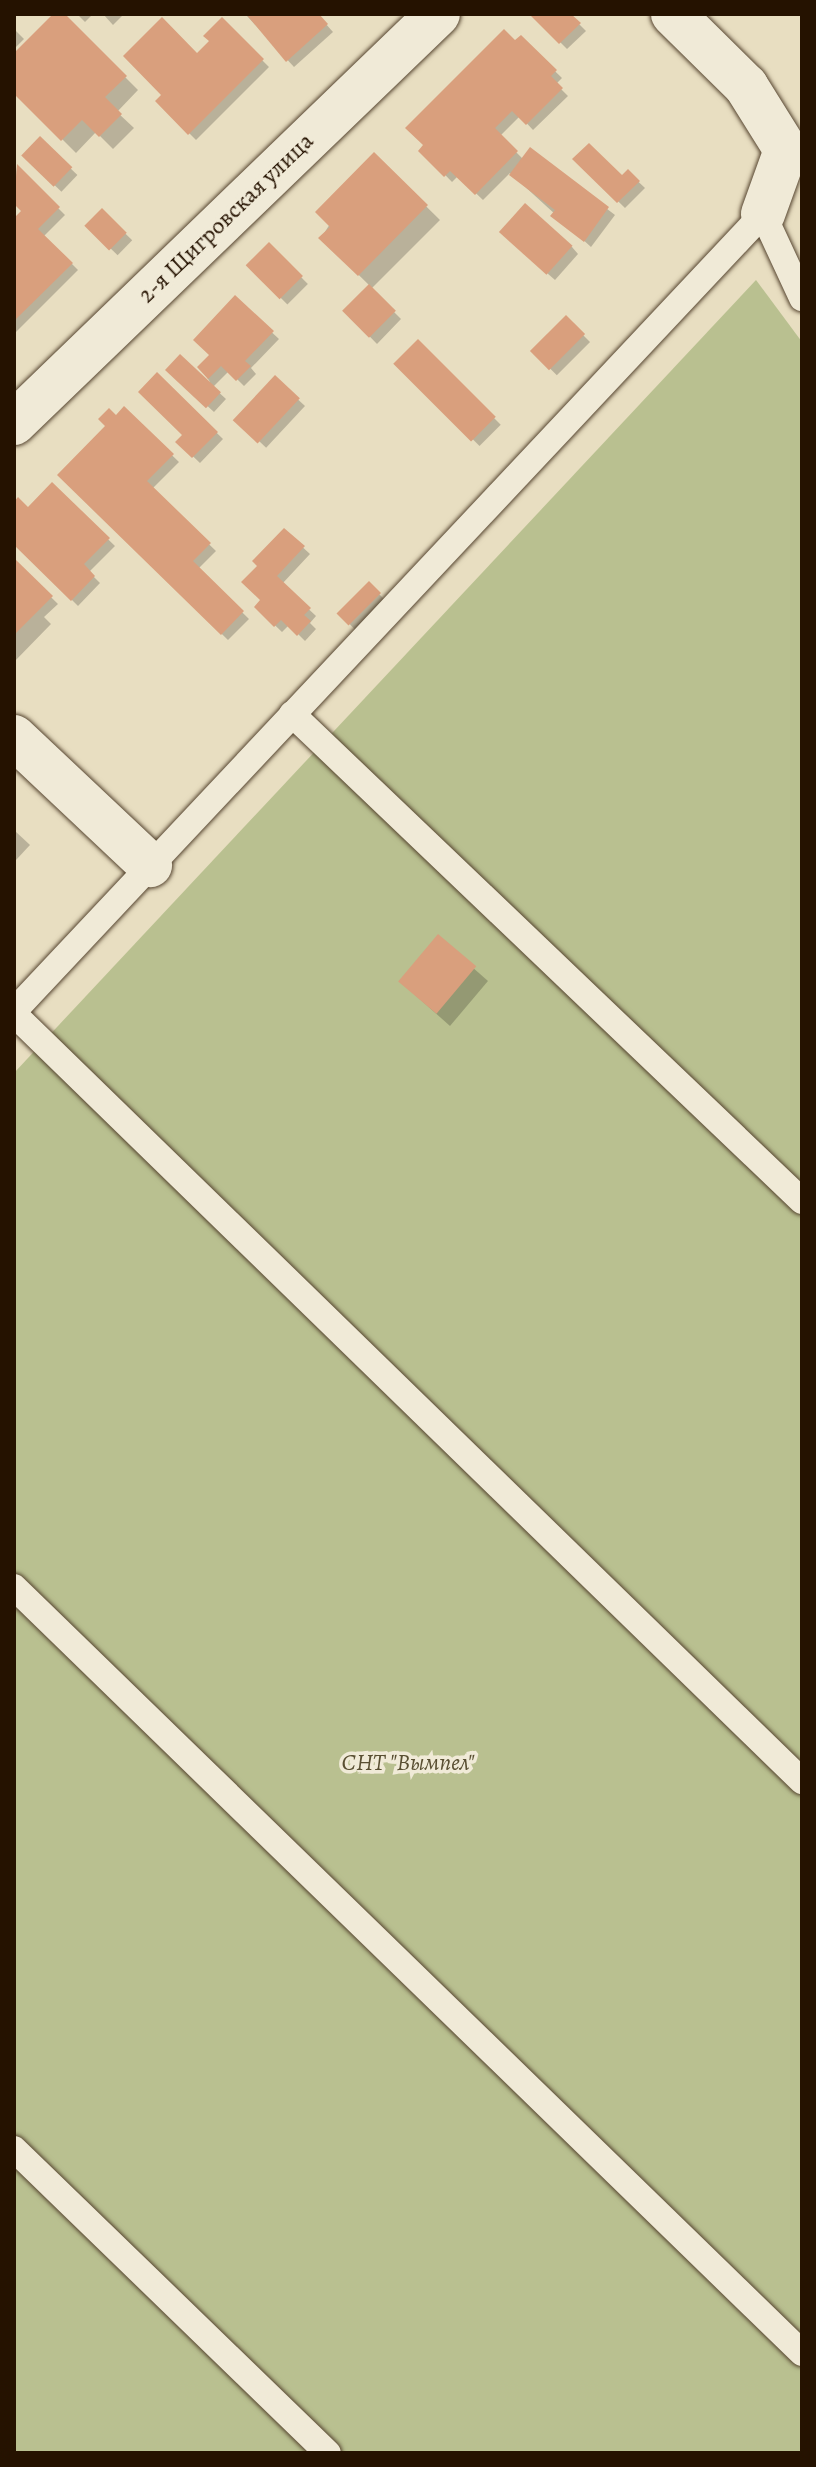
<!DOCTYPE html>
<html>
<head>
<meta charset="utf-8">
<style>
  body { margin:0 }
  #map { position:relative; width:816px; height:2467px; overflow:hidden; background:#e8dec1; font-family:Alegreya,serif }
  div>[style] { position:absolute }
  [style*='--x'] { left:calc(var(--x)*1px); top:calc(var(--y)*1px); width:calc(var(--w)*1px); rotate:calc(var(--a)*1deg) }
  .green>* { inset:0; background:#b9c090 }
  .shadow>* { inset:0; background:#0003; transform-origin:0 0 }
  .building>* { inset:0; background:#d99f7d; transform-origin:0 0 }
  .roads { filter:drop-shadow(0 0 2px #564530) drop-shadow(0 0 2px #564530) }
  .lane>* { height:26px; margin:-13px; padding:0 13px; transform-origin:13px; border-radius:13px; background:#f0ead7 }
  .street>* { height:44px; margin:-22px; padding:0 22px; transform-origin:22px; border-radius:22px; background:#f0ead7 }
  span { translate:-50% -50%; white-space:nowrap; text-align:center; line-height:1.15; -webkit-text-stroke:7px #f0ead7; paint-order:stroke }
  .street-label { font-size:24px; color:#251200 }
  .park-label { font-size:24px; color:#594f32; font-style:italic }
  .frame { position:absolute; inset:0; border:16px solid #251200; pointer-events:none }
</style>
</head>
<body>
<div id="map">
  <div class="green">
    <i style="clip-path:polygon(756px 280px,802px 342px,802px 2453px,14px 2453px,14px 1073px)"></i>
  </div>
  <div class="shadow">
    <i style="clip-path:polygon(56px 14px,62px 14px,138px 90px,117px 112px,134px 128px,113px 149px,96px 132px,76px 153px,14px 91px,14px 55px)"></i>
    <i style="clip-path:polygon(77px 14px,93px 14px,85px 22px)"></i>
    <i style="clip-path:polygon(103px 14px,120px 14px,122px 16px,113px 25px)"></i>
    <i style="clip-path:polygon(317px 14px,333px 32px,294px 67px,247px 16px)"></i>
    <i style="clip-path:polygon(532px 14px,569px 14px,586px 31px,567px 49px)"></i>
    <i style="clip-path:polygon(222px 20px,269px 67px,196px 140px,157px 101px,211px 41px)"></i>
    <i style="clip-path:polygon(14px 29px,24px 39px,14px 49px)"></i>
    <i style="clip-path:polygon(521px 38px,562px 78px,556px 84px,568px 96px,533px 130px,520px 116px,500px 136px,523px 159px,530px 150px,615px 215px,591px 247px,510px 173px,483px 200px,458px 176px,452px 182px,421px 150px)"></i>
    <i style="left:40px;top:139px;width:52px;height:23px;rotate:44deg"></i>
    <i style="clip-path:polygon(374px 155px,440px 220px,371px 289px,401px 319px,377px 344px,345px 311px,370px 286px,321px 238px)"></i>
    <i style="clip-path:polygon(575px 159px,622px 178px,628px 172px,645px 188px,625px 208px)"></i>
    <i style="clip-path:polygon(17px 167px,65px 215px,44px 236px,78px 270px,14px 334px,14px 221px,24px 211px,14px 201px)"></i>
    <i style="left:102px;top:211px;width:42px;height:21px;rotate:44deg"></i>
    <i style="clip-path:polygon(507px 238px,572px 247px,578px 254px,555px 280px)"></i>
    <i style="left:269px;top:245px;width:55px;height:29px;rotate:45deg"></i>
    <i style="clip-path:polygon(235px 298px,279px 339px,251px 368px,256px 374px,244px 386px,229px 371px,213px 387px,226px 399px,214px 412px,168px 370px,210px 382px,200px 367px,212px 355px)"></i>
    <i style="left:566px;top:318px;width:34px;height:47px;rotate:45deg"></i>
    <i style="left:418px;top:342px;width:117px;height:30px;rotate:45deg"></i>
    <i style="clip-path:polygon(157px 375px,223px 439px,200px 463px,178px 442px,185px 435px)"></i>
    <i style="left:275px;top:378px;width:41px;height:57px;rotate:43deg"></i>
    <i style="clip-path:polygon(124px 409px,179px 462px,152px 489px,216px 551px,198px 569px,249px 619px,228px 640px,60px 475px)"></i>
    <i style="clip-path:polygon(52px 485px,115px 546px,89px 572px,100px 583px,78px 606px,14px 542px,14px 505px,28px 510px)"></i>
    <i style="clip-path:polygon(284px 530px,310px 554px,282px 584px,316px 616px,310px 623px,316px 629px,305px 641px,289px 625px,282px 632px,256px 607px,263px 600px,259px 566px)"></i>
    <i style="clip-path:polygon(14px 561px,58px 604px,44px 617px,51px 624px,14px 662px)"></i>
    <i style="left:369px;top:584px;width:24px;height:42px;rotate:45deg"></i>
    <i style="clip-path:polygon(14px 830px,30px 845px,16px 860px,14px 858px)"></i>
    <i style="clip-path:polygon(438px 937px,488px 981px,450px 1026px,414px 994px)"></i>
  </div>
  <div class="building">
    <i style="clip-path:polygon(53px 14px,65px 14px,127px 76px,105px 97px,122px 114px,99px 137px,82px 120px,61px 141px,14px 94px,14px 53px)"></i>
    <i style="clip-path:polygon(246px 14px,319px 14px,328px 24px,286px 62px)"></i>
    <i style="clip-path:polygon(529px 14px,571px 14px,581px 23px,559px 44px)"></i>
    <i style="clip-path:polygon(162px 17px,197px 53px,209px 41px,203px 36px,222px 17px,264px 59px,188px 135px,155px 101px,161px 95px,123px 56px)"></i>
    <i style="clip-path:polygon(504px 29px,515px 40px,521px 35px,557px 70px,551px 76px,563px 88px,526px 125px,512px 111px,495px 128px,518px 151px,475px 195px,450px 171px,444px 177px,418px 151px,423px 145px,405px 128px)"></i>
    <i style="left:40px;top:136px;width:45px;height:27px;rotate:44deg"></i>
    <i style="clip-path:polygon(589px 143px,622px 175px,628px 169px,640px 181px,617px 203px,572px 159px)"></i>
    <i style="clip-path:polygon(530px 147px,609px 207px,584px 242px,550px 216px,555px 210px,509px 175px)"></i>
    <i style="clip-path:polygon(374px 152px,428px 205px,358px 276px,318px 238px,330px 227px,315px 212px)"></i>
    <i style="clip-path:polygon(17px 164px,60px 207px,38px 229px,73px 263px,14px 321px,14px 218px,21px 211px,14px 204px)"></i>
    <i style="left:525px;top:203px;width:64px;height:39px;rotate:42deg"></i>
    <i style="left:102px;top:208px;width:35px;height:25px;rotate:45deg"></i>
    <i style="left:269px;top:242px;width:48px;height:33px;rotate:45deg"></i>
    <i style="left:369px;top:284px;width:38px;height:38px;rotate:45deg"></i>
    <i style="clip-path:polygon(235px 295px,274px 331px,245px 361px,251px 366px,236px 381px,221px 366px,208px 379px,197px 367px,209px 355px,193px 340px)"></i>
    <i style="left:566px;top:315px;width:27px;height:51px;rotate:45deg"></i>
    <i style="left:418px;top:339px;width:110px;height:35px;rotate:45deg"></i>
    <i style="left:180px;top:354px;width:56px;height:22px;rotate:43deg"></i>
    <i style="clip-path:polygon(157px 372px,218px 432px,192px 458px,175px 442px,182px 435px,138px 392px)"></i>
    <i style="left:275px;top:375px;width:34px;height:62px;rotate:43deg"></i>
    <i style="clip-path:polygon(124px 406px,174px 454px,147px 481px,211px 543px,193px 561px,244px 611px,221px 635px,57px 475px,105px 426px,98px 419px,109px 408px,116px 415px)"></i>
    <i style="clip-path:polygon(52px 482px,110px 538px,84px 564px,95px 576px,71px 601px,14px 545px,14px 502px,18px 497px,28px 507px)"></i>
    <i style="clip-path:polygon(284px 528px,305px 546px,277px 576px,311px 608px,304px 615px,311px 621px,297px 636px,281px 620px,274px 627px,254px 607px,260px 600px,241px 582px,257px 566px,252px 561px)"></i>
    <i style="clip-path:polygon(14px 558px,53px 596px,14px 635px)"></i>
    <i style="left:369px;top:581px;width:17px;height:46px;rotate:45deg"></i>
    <i style="left:438px;top:934px;width:50px;height:62px;rotate:40deg"></i>
  </div>
  <div class="roads">
    <div class="lane">
      <i style="--x:292;--y:714;--w:705;--a:43.68"></i>
      <i style="--x:14;--y:1011;--w:1094;--a:-46.78"></i>
      <i style="--x:763;--y:214;--w:93;--a:65.1"></i>
      <i style="--x:14;--y:1014;--w:1100;--a:44.23"></i>
      <i style="--x:14;--y:1587;--w:1099;--a:44.19"></i>
      <i style="--x:14;--y:2149;--w:437;--a:44.1"></i>
    </div>
    <div class="street">
      <i style="--x:673;--y:14;--w:103;--a:44.6"></i>
      <i style="--x:746;--y:86;--w:75;--a:58"></i>
      <i style="--x:786;--y:150;--w:68;--a:109.8"></i>
      <i style="--x:14;--y:423;--w:589;--a:-43.97"></i>
      <i style="--x:14;--y:737;--w:187;--a:43.3"></i>
    </div>
  </div>
  <div class="street-label">
    <span style="left:226px;top:218px;rotate:-44deg">2-я Щигровская улица</span>
  </div>
  <div class="park-label">
    <span style="left:408px;top:1763px">СНТ "Вымпел"</span>
  </div>
  <div class="frame"></div>
</div>
</body>
</html>
